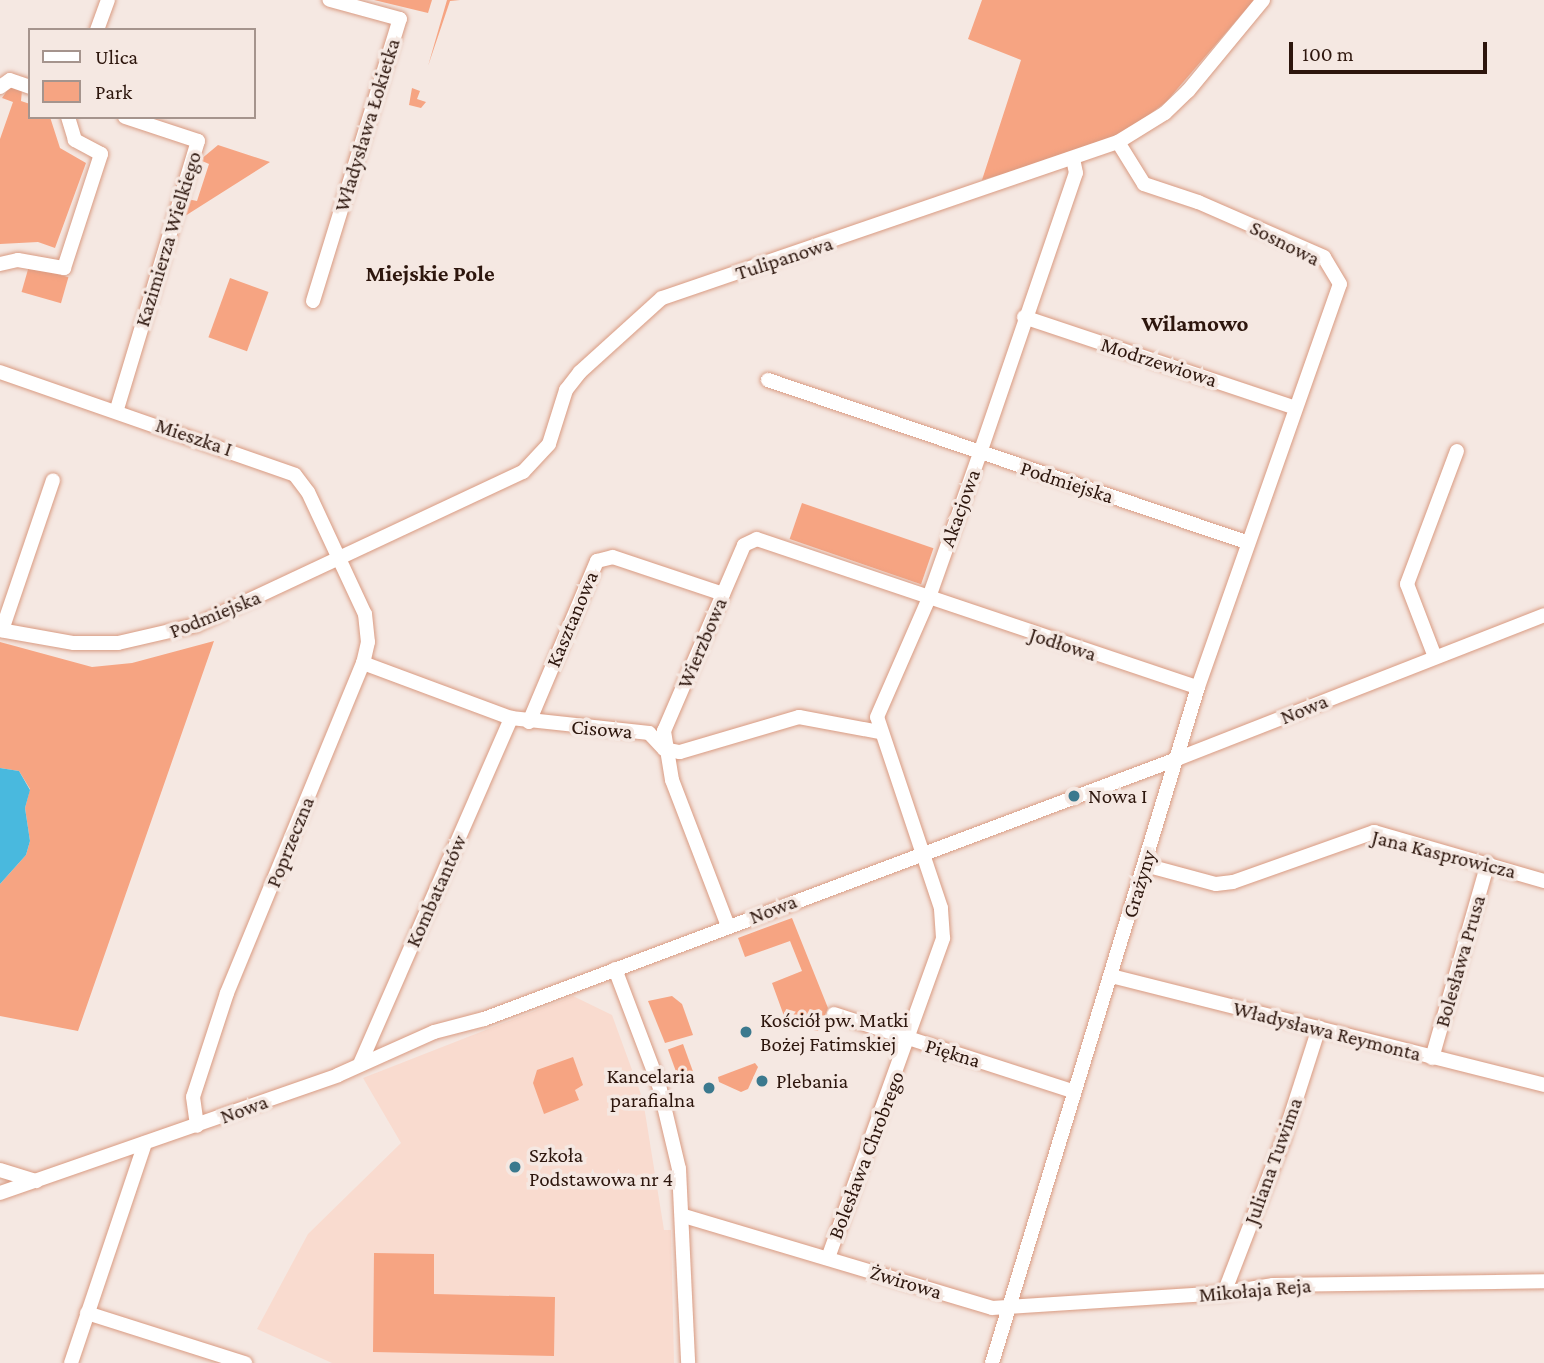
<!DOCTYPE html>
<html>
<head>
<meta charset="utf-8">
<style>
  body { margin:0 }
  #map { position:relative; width:1544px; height:1363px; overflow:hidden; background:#f5e8e2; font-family:"Crimson Pro",serif }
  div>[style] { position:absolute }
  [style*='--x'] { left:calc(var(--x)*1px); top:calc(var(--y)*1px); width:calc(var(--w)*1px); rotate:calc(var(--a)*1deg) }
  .built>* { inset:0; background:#f9dbcf }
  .green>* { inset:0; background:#f6a482; transform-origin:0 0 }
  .water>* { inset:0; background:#49b9de }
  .roads { filter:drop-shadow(0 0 2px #d99b82) drop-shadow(0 0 2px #d99b82) }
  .minor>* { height:14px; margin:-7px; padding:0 7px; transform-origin:7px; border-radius:7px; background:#fff }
  .dots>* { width:19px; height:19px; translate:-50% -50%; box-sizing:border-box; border:4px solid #f5e8e2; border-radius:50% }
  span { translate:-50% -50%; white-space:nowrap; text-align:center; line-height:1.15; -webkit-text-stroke:7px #f5e8e2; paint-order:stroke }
  .street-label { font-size:21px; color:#2d160d }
  .poi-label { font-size:21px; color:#2d160d }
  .left { translate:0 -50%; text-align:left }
  .right { translate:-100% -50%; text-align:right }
  .neighbourhood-label { font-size:23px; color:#2d160d; font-weight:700 }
  .legend { position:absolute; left:28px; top:28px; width:228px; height:91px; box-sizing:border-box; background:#f5e8e2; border:2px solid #a5948d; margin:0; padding:9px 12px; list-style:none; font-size:21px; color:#2d160d }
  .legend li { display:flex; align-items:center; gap:14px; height:35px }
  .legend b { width:35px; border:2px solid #a5948d }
  .scale { position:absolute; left:1289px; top:42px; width:198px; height:32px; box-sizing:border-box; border:4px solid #2d160d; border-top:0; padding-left:9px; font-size:21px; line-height:24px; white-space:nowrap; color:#2d160d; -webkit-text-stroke:5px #f5e8e2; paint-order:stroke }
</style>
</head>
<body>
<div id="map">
  <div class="built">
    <i style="clip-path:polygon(573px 996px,612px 1015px,643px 1100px,664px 1230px,671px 1230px,674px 1363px,332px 1363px,257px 1329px,308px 1234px,401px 1143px,363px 1078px)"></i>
  </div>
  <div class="green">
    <i style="clip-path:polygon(374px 0,432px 0,428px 13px)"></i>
    <i style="clip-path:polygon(447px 0,460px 0,450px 1px,428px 66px)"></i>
    <i style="clip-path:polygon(982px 0,1254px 0,1166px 102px,1111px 143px,982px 180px,1021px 60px,968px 39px)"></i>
    <i style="clip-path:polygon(16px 87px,22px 90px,21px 101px,30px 104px,30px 117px,50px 117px,60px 148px,86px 163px,55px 248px,38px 242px,0 244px,0 139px,13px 102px,2px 98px,9px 88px)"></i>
    <i style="clip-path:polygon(412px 88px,420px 91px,417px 99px,426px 102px,421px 108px,409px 105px)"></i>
    <i style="clip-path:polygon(218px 145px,270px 162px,185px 216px,187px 199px,197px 201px,209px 164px,200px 160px)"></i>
    <i style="left:29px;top:266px;width:41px;height:27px;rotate:16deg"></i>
    <i style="left:230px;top:278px;width:41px;height:63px;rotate:20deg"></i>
    <i style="left:802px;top:503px;width:139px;height:38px;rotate:19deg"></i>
    <i style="clip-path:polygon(214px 641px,78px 1031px,0 1016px,0 884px,26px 855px,30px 841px,25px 808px,30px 789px,19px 771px,0 768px,0 642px,92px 667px,132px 663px)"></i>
    <i style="clip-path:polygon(792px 918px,828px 1008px,818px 1031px,794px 1026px,790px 1014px,784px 1016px,772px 983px,802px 971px,790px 941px,745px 957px,738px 938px)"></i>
    <i style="clip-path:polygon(672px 996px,682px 1004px,693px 1035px,665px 1043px,648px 1001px)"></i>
    <i style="left:683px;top:1044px;width:30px;height:16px;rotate:70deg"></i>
    <i style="clip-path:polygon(573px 1057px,583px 1085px,575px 1090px,579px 1100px,544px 1114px,533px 1083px,537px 1070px)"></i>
    <i style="clip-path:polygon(755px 1063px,758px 1067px,748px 1089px,741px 1092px,719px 1082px,718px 1077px)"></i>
    <i style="clip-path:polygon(374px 1253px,434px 1254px,434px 1294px,555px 1297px,554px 1356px,373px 1352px)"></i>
  </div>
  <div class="water">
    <i style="clip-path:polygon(0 768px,19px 771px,30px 790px,25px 808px,30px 841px,26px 855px,0 884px)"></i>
  </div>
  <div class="roads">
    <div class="minor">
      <i style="--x:97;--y:30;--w:32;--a:-70"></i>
      <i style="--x:0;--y:87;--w:12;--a:-35"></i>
      <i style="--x:10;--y:80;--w:21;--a:19"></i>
      <i style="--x:0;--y:264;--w:18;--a:-13"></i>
      <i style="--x:18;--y:260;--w:47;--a:9.9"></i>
      <i style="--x:64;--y:268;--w:120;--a:-72"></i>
      <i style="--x:101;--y:154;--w:30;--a:-152"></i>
      <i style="--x:75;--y:140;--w:24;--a:-107"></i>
      <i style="--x:313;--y:301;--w:295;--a:-72.9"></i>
      <i style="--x:400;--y:19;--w:73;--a:-164.8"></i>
      <i style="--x:1024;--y:317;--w:284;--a:18.5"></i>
      <i style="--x:0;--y:372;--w:312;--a:19.2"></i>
      <i style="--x:295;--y:475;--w:21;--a:53"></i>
      <i style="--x:308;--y:492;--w:135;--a:65"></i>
      <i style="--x:365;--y:614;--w:28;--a:84"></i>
      <i style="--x:368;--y:642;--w:22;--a:103"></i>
      <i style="--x:363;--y:663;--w:357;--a:112.4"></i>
      <i style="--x:227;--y:993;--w:109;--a:108.1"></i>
      <i style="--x:193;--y:1097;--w:29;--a:82"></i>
      <i style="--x:768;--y:380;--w:505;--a:18.72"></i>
      <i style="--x:117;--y:409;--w:280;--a:-73.2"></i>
      <i style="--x:198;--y:141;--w:77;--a:-161.8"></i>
      <i style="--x:0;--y:630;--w:75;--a:10"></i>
      <i style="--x:74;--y:643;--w:44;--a:0"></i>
      <i style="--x:118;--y:643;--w:80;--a:-13"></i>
      <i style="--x:196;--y:625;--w:361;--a:-25.1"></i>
      <i style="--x:523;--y:472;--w:38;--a:-47"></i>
      <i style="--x:549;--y:444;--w:57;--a:-72.5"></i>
      <i style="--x:566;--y:390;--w:23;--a:-52"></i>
      <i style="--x:580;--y:372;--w:110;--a:-42.1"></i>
      <i style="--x:662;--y:298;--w:482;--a:-18.9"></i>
      <i style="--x:1118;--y:142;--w:55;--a:-31.7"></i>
      <i style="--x:1165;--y:113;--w:32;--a:-44"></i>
      <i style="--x:1188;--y:91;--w:118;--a:-50.5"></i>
      <i style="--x:2;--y:630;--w:158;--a:-71.2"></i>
      <i style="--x:1435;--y:657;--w:78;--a:-111"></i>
      <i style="--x:1407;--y:584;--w:142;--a:-69.4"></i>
      <i style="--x:363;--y:663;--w:158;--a:20.4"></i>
      <i style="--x:511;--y:718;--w:139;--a:6.2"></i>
      <i style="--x:649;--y:733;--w:22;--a:47"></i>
      <i style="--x:664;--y:749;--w:16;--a:11"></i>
      <i style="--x:680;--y:752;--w:124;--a:-16.4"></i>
      <i style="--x:799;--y:717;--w:81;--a:10.6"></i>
      <i style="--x:529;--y:722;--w:175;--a:-67.1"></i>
      <i style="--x:597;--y:561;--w:16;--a:-14"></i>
      <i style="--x:613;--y:557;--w:116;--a:18.6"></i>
      <i style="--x:1145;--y:865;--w:73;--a:15"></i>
      <i style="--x:1216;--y:884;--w:17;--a:-7"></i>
      <i style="--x:1233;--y:882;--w:150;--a:-19.5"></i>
      <i style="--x:1374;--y:832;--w:177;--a:16.1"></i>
      <i style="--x:728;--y:926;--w:156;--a:-111"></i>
      <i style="--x:672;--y:780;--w:50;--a:-99.3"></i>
      <i style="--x:664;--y:731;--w:202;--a:-66.7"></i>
      <i style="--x:744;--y:545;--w:14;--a:-25"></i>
      <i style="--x:757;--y:539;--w:465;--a:18.6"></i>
      <i style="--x:615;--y:969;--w:124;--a:69.2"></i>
      <i style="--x:659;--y:1085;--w:86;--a:76.6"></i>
      <i style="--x:679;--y:1169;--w:194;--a:87.3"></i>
      <i style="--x:1111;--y:976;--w:447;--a:14.1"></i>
      <i style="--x:834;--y:1014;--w:251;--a:17.9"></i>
      <i style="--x:1432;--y:1058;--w:203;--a:-74"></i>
      <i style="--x:360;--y:1064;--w:378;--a:-66.4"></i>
      <i style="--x:0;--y:1170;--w:38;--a:17"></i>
      <i style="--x:0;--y:1193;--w:358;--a:-19.2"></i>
      <i style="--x:338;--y:1075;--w:105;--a:-24.1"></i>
      <i style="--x:434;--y:1032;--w:52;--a:-14.6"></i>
      <i style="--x:484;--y:1019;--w:740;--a:-20.57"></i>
      <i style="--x:1177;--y:759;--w:394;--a:-21.4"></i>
      <i style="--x:684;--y:1216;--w:321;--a:16.6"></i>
      <i style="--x:992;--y:1308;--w:232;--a:-3.7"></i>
      <i style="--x:1224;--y:1293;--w:50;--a:-9.3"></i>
      <i style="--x:1273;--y:1285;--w:271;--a:-0.8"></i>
      <i style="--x:828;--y:1258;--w:340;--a:-70.2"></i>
      <i style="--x:943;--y:938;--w:30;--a:-94"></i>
      <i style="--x:941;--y:908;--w:201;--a:-108.5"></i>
      <i style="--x:877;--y:717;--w:128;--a:-66.4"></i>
      <i style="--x:928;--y:600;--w:156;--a:-70.5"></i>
      <i style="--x:980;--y:453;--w:296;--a:-71.1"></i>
      <i style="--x:1076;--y:173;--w:14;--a:-102"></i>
      <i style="--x:1224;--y:1293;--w:164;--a:-68.9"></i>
      <i style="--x:1283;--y:1140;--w:118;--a:-72.2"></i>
      <i style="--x:87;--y:1313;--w:166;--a:17.6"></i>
      <i style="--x:71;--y:1363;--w:232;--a:-71.4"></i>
      <i style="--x:992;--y:1363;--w:707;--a:-73.05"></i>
      <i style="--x:1198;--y:687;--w:427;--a:-70.6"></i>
      <i style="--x:1340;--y:284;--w:31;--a:-121"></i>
      <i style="--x:1324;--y:257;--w:137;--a:-156.4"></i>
      <i style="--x:1198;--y:202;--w:57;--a:-161.6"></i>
      <i style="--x:1144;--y:184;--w:49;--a:-121.8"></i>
    </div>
  </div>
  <div class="dots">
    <i style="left:1074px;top:796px;background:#3b798e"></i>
    <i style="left:746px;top:1032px;background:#3b798e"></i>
    <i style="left:762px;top:1081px;background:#3b798e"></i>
    <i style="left:709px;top:1088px;background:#3b798e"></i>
    <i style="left:515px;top:1167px;background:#3b798e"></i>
  </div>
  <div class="street-label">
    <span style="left:367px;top:125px;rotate:-73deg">Władysława Łokietka</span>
    <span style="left:168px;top:239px;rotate:-73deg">Kazimierza Wielkiego</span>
    <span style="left:1285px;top:243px;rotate:27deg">Sosnowa</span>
    <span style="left:784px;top:258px;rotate:-18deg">Tulipanowa</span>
    <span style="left:1159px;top:362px;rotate:18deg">Modrzewiowa</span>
    <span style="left:194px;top:437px;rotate:19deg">Mieszka I</span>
    <span style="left:1067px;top:482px;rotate:18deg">Podmiejska</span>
    <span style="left:960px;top:508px;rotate:-70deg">Akacjowa</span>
    <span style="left:215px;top:614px;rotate:-22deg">Podmiejska</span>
    <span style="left:572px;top:619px;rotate:-67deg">Kasztanowa</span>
    <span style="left:702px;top:643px;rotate:-67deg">Wierzbowa</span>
    <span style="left:1063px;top:644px;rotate:18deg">Jodłowa</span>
    <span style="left:1304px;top:709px;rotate:-22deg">Nowa</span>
    <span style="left:602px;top:729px;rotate:5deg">Cisowa</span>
    <span style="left:290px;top:842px;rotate:-68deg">Poprzeczna</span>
    <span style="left:1444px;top:854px;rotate:14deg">Jana Kasprowicza</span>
    <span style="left:1139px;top:884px;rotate:-73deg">Grażyny</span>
    <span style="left:436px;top:891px;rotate:-66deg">Kombatantów</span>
    <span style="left:773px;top:909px;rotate:-21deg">Nowa</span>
    <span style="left:1460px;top:961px;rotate:-74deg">Bolesława Prusa</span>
    <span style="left:1327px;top:1031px;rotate:14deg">Władysława Reymonta</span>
    <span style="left:953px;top:1053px;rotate:17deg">Piękna</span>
    <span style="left:244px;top:1109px;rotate:-20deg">Nowa</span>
    <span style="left:866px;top:1155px;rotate:-69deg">Bolesława Chrobrego</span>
    <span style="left:1273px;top:1161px;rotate:-70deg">Juliana Tuwima</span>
    <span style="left:906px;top:1282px;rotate:17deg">Żwirowa</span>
    <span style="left:1255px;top:1290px;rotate:-5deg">Mikołaja Reja</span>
  </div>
  <div class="poi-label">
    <span class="left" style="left:1088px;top:796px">Nowa I</span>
    <span class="left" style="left:760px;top:1032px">Kościół pw. Matki<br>Bożej Fatimskiej</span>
    <span class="right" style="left:695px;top:1088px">Kancelaria<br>parafialna</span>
    <span class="left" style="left:776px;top:1081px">Plebania</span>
    <span class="left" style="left:529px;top:1167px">Szkoła<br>Podstawowa nr 4</span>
  </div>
  <div class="neighbourhood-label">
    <span style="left:430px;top:273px">Miejskie Pole</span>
    <span style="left:1195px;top:323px">Wilamowo</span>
  </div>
  <ul class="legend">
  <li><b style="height:9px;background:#fff"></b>Ulica</li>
  <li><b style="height:19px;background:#f6a482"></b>Park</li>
  </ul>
  <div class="scale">100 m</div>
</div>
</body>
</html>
